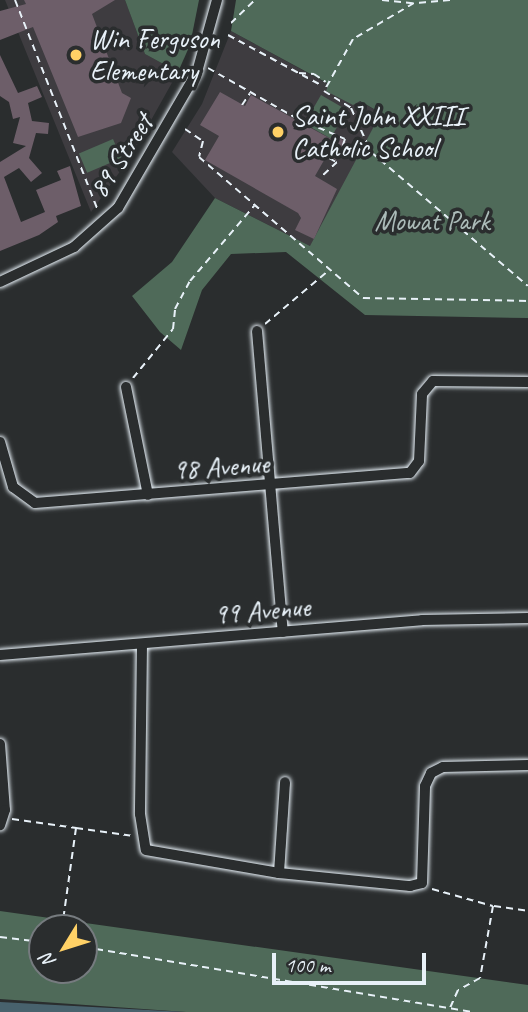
<!DOCTYPE html>
<html>
<head>
<meta charset="utf-8">
<style>
  body { margin:0 }
  #map { position:relative; width:528px; height:1012px; overflow:hidden; background:#2a2d2e; font-family:Caveat,sans-serif }
  div>[style] { position:absolute }
  [style*='--x'] { left:calc(var(--x)*1px); top:calc(var(--y)*1px); width:calc(var(--w)*1px); rotate:calc(var(--a)*1deg) }
  .built>* { inset:0; background:#3e3c40 }
  .green>* { inset:0; background:#4f6a59; transform-origin:0 0 }
  .water>* { inset:0; background:#48626d }
  .building>* { inset:0; background:#6d5e69 }
  .path>* { height:2px; margin-top:-1px; transform-origin:0; background:repeating-linear-gradient(90deg,#e8f1f8 0 7px,transparent 0 12px) }
  .roads { filter:drop-shadow(0 0 2px #e8f1f8) drop-shadow(0 0 2px #e8f1f8) }
  .minor>* { height:10px; margin:-5px; padding:0 5px; transform-origin:5px; border-radius:5px; background:#2a2d2e }
  .dots>* { width:19px; height:19px; translate:-50% -50%; box-sizing:border-box; border:4px solid #2a2d2e; border-radius:50% }
  span { translate:-50% -50%; white-space:nowrap; text-align:center; line-height:1.15; -webkit-text-stroke:7px #2a2d2e; paint-order:stroke }
  .poi-label { font-size:28px; color:#e8f1f8 }
  .left { translate:0 -50%; text-align:left }
  .street-label { font-size:28px; color:#e8f1f8 }
  .park-label { font-size:28px; color:#abbbb8 }
  .north { position:absolute; left:28px; top:914px; width:70px; height:70px; box-sizing:border-box; background:#2a2d2e; border:2px solid #767b7f; border-radius:50%; rotate:232deg; font-size:19px; font-weight:700; line-height:28px; text-align:center; color:#e8f1f8 }
  .north::after { content:''; display:block; margin:auto; width:24px; height:32px; background:#ffd166; clip-path:polygon(50% 0,100% 100%,50% 72%,0 100%) }
  .scale { position:absolute; left:272px; top:953px; width:154px; height:32px; box-sizing:border-box; border:4px solid #e8f1f8; border-top:0; padding-left:9px; font-size:21px; line-height:24px; white-space:nowrap; color:#e8f1f8; -webkit-text-stroke:5px #2a2d2e; paint-order:stroke }
</style>
</head>
<body>
<div id="map">
  <div class="built">
    <i style="clip-path:polygon(5px 0,125px 0,145px 54px,178px 72px,131px 156px,91px 212px)"></i>
    <i style="clip-path:polygon(231px 31px,381px 113px,312px 247px,215px 198px,172px 152px,202px 104px)"></i>
  </div>
  <div class="green">
    <i style="clip-path:polygon(125px 0,199px 0,190px 45px,178px 72px,145px 54px)"></i>
    <i style="clip-path:polygon(236px 0,528px 0,528px 318px,365px 315px,286px 252px,231px 254px,202px 290px,181px 350px,160px 332px,132px 296px,172px 262px,215px 198px,310px 246px,381px 113px,360px 101px,353px 105px,326px 91px,329px 84px,231px 31px)"></i>
    <i style="left:321px;top:95px;width:30px;height:33px;rotate:30deg"></i>
    <i style="left:113px;top:139px;width:21px;height:37px;rotate:67deg"></i>
    <i style="clip-path:polygon(evenodd,0 911px,528px 985px,528px 1012px,186px 1012px,0 999px,0 911px,42px 928px,84px 928px,84px 970px,42px 970px,42px 928px)"></i>
  </div>
  <div class="water">
    <i style="clip-path:polygon(0 1002px,185px 1012px,186px 1012px,0 1012px)"></i>
  </div>
  <div class="building">
    <i style="clip-path:polygon(24px 0,115px 0,92px 14px,122px 93px,131px 98px,121px 123px,78px 137px,33px 27px,0 40px,0 11px,26px 4px)"></i>
    <i style="clip-path:polygon(0 55px,18px 93px,37px 86px,42px 97px,28px 103px,32px 121px,49px 123px,48px 134px,36px 133px,29px 158px,42px 173px,31px 182px,19px 168px,4px 177px,21px 222px,45px 212px,36px 190px,61px 180px,57px 171px,70px 166px,81px 206px,56px 216px,58px 222px,39px 235px,0 251px,0 162px,26px 146px,13px 143px,20px 117px,13px 119px,9px 102px,0 96px)"></i>
    <i style="clip-path:polygon(220px 92px,245px 106px,251px 95px,331px 139px,333px 134px,346px 142px,336px 160px,327px 155px,315px 176px,337px 189px,314px 239px,295px 230px,301px 218px,298px 213px,205px 160px,219px 136px,200px 125px)"></i>
  </div>
  <div class="path">
    <i style="--x:15;--y:0;--w:227;--a:68.5"></i>
    <i style="--x:382;--y:0;--w:31;--a:6"></i>
    <i style="--x:450;--y:0;--w:36;--a:175"></i>
    <i style="--x:414;--y:3;--w:71;--a:149.5"></i>
    <i style="--x:353;--y:39;--w:60;--a:119.1"></i>
    <i style="--x:324;--y:91;--w:32;--a:32"></i>
    <i style="--x:351;--y:108;--w:48;--a:65.6"></i>
    <i style="--x:371;--y:152;--w:206;--a:40.5"></i>
    <i style="--x:231;--y:23;--w:33;--a:-44"></i>
    <i style="--x:228;--y:35;--w:106;--a:28.3"></i>
    <i style="--x:208;--y:68;--w:101;--a:29.6"></i>
    <i style="--x:296;--y:118;--w:53;--a:23.2"></i>
    <i style="--x:345;--y:139;--w:24;--a:109"></i>
    <i style="--x:337;--y:162;--w:23;--a:137"></i>
    <i style="--x:299;--y:73;--w:15;--a:4"></i>
    <i style="--x:314;--y:74;--w:14;--a:34"></i>
    <i style="--x:242;--y:105;--w:14;--a:-56"></i>
    <i style="--x:185;--y:129;--w:22;--a:34"></i>
    <i style="--x:203;--y:141;--w:16;--a:104"></i>
    <i style="--x:199;--y:157;--w:216;--a:40.7"></i>
    <i style="--x:363;--y:298;--w:165;--a:1"></i>
    <i style="--x:329;--y:158;--w:8;--a:30"></i>
    <i style="--x:265;--y:324;--w:82;--a:-40.1"></i>
    <i style="--x:133;--y:378;--w:63;--a:-50.8"></i>
    <i style="--x:173;--y:329;--w:20;--a:-84"></i>
    <i style="--x:175;--y:309;--w:32;--a:-62"></i>
    <i style="--x:190;--y:281;--w:99;--a:-49.5"></i>
    <i style="--x:12;--y:819;--w:65;--a:8"></i>
    <i style="--x:76;--y:828;--w:101;--a:98"></i>
    <i style="--x:76;--y:828;--w:58;--a:8"></i>
    <i style="--x:432;--y:889;--w:63;--a:15.6"></i>
    <i style="--x:493;--y:906;--w:73;--a:100.2"></i>
    <i style="--x:480;--y:978;--w:25;--a:151"></i>
    <i style="--x:458;--y:990;--w:20;--a:114"></i>
    <i style="--x:494;--y:906;--w:34;--a:8"></i>
    <i style="--x:0;--y:937;--w:42;--a:6.8"></i>
    <i style="--x:84;--y:947;--w:392;--a:9.5"></i>
  </div>
  <div class="roads">
    <div class="minor">
      <i style="--x:0;--y:282;--w:82;--a:-25.3"></i>
      <i style="--x:74;--y:247;--w:59;--a:-41.6"></i>
      <i style="--x:118;--y:208;--w:157;--a:-59.8"></i>
      <i style="--x:197;--y:72;--w:75;--a:-74.5"></i>
      <i style="--x:257;--y:331;--w:302;--a:85.1"></i>
      <i style="--x:126;--y:387;--w:110;--a:78.5"></i>
      <i style="--x:0;--y:442;--w:47;--a:73.9"></i>
      <i style="--x:13;--y:487;--w:27;--a:36"></i>
      <i style="--x:35;--y:503;--w:376;--a:-4.6"></i>
      <i style="--x:410;--y:473;--w:15;--a:-53"></i>
      <i style="--x:419;--y:461;--w:67;--a:-87.4"></i>
      <i style="--x:422;--y:394;--w:17;--a:-50"></i>
      <i style="--x:433;--y:381;--w:95;--a:0.6"></i>
      <i style="--x:142;--y:644;--w:170;--a:90.7"></i>
      <i style="--x:140;--y:814;--w:36;--a:81"></i>
      <i style="--x:146;--y:850;--w:135;--a:9.8"></i>
      <i style="--x:279;--y:873;--w:132;--a:5.7"></i>
      <i style="--x:410;--y:886;--w:12;--a:-14"></i>
      <i style="--x:422;--y:883;--w:97;--a:-88.2"></i>
      <i style="--x:425;--y:786;--w:14;--a:-65"></i>
      <i style="--x:431;--y:773;--w:13;--a:-27"></i>
      <i style="--x:443;--y:767;--w:85;--a:-1.3"></i>
      <i style="--x:0;--y:655;--w:423;--a:-4.7"></i>
      <i style="--x:422;--y:620;--w:106;--a:-1.1"></i>
      <i style="--x:0;--y:744;--w:66;--a:85.7"></i>
      <i style="--x:5;--y:810;--w:16;--a:108"></i>
      <i style="--x:279;--y:873;--w:91;--a:-86.2"></i>
    </div>
  </div>
  <div class="dots">
    <i style="left:76px;top:55px;background:#ffd166"></i>
    <i style="left:278px;top:132px;background:#ffd166"></i>
  </div>
  <div class="poi-label">
    <span class="left" style="left:90px;top:55px">Win Ferguson<br>Elementary</span>
    <span class="left" style="left:292px;top:132px">Saint John XXIII<br>Catholic School</span>
  </div>
  <div class="street-label">
    <span style="left:121px;top:156px;rotate:-57deg">89 Street</span>
    <span style="left:221px;top:467px;rotate:-4deg">98 Avenue</span>
    <span style="left:262px;top:611px;rotate:-5deg">99 Avenue</span>
  </div>
  <div class="park-label">
    <span style="left:432px;top:221px">Mowat Park</span>
  </div>
  <div class="north">N</div>
  <div class="scale">100 m</div>
</div>
</body>
</html>
